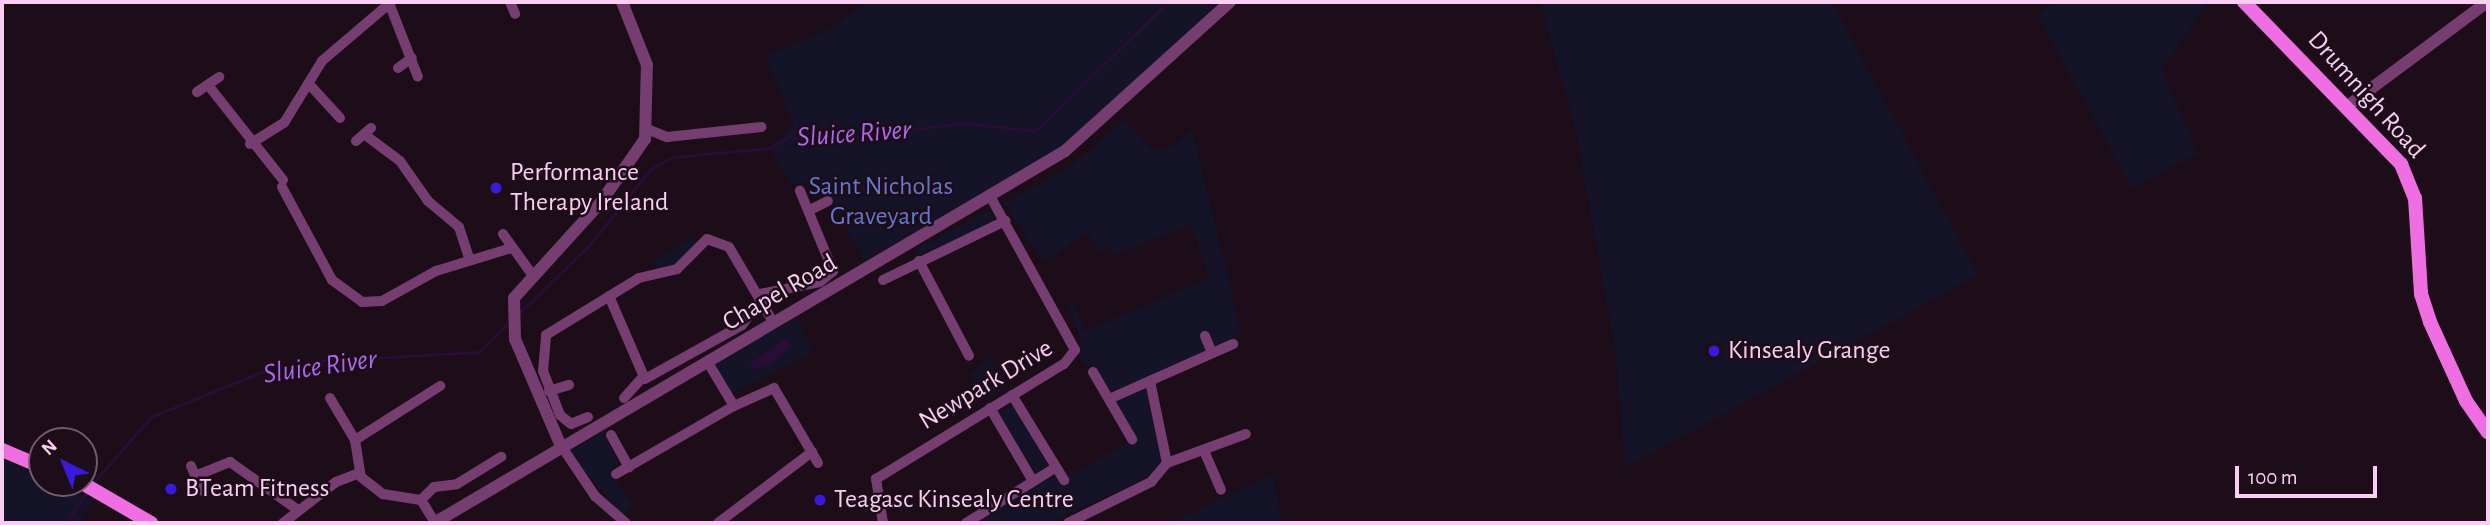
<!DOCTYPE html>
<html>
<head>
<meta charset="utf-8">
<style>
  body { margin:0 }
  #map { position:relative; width:2490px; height:525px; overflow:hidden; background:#1c0d18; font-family:"Alegreya Sans",sans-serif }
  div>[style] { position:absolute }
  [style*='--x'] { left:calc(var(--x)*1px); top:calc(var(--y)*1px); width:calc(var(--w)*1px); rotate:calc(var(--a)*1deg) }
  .green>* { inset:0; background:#141328; transform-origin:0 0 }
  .water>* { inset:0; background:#290d35 }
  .stream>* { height:2.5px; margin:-1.25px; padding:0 1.25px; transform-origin:1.25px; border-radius:1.25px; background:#290d35 }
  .minor>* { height:10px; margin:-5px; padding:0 5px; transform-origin:5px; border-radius:5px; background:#763e70 }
  .tertiary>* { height:12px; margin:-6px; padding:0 6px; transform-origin:6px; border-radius:6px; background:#763e70 }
  .secondary>* { height:14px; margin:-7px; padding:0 7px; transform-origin:7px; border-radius:7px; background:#ef6fe3 }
  .dots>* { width:19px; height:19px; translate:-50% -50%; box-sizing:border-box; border:4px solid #1c0d18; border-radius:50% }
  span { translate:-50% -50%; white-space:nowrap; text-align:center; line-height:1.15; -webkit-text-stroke:5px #1c0d18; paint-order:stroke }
  .street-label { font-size:26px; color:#f9cef2 }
  .poi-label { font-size:26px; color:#f9cef2 }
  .left { translate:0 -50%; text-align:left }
  .park-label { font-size:26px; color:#6377d0 }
  .water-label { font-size:28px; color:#ae67ee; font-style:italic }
  .frame { position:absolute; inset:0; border:4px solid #f9cef2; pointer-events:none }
  .north { position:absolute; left:28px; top:427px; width:70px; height:70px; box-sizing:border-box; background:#1c0d18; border:2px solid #745a6f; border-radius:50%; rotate:317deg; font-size:19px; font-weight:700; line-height:28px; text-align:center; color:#f9cef2 }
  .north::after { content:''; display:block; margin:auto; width:24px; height:32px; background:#3919da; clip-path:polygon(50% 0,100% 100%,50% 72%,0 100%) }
  .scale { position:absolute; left:2235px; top:466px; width:142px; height:32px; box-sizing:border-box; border:4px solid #f9cef2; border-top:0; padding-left:9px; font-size:21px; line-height:24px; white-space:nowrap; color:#f9cef2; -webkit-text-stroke:5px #1c0d18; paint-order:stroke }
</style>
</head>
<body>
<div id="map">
  <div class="green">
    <i style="clip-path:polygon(868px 2px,1220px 2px,1061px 147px,865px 261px,817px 181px,791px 185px,770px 148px,794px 125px,765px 56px,827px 30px)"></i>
    <i style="clip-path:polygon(1540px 2px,1832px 2px,1978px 275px,1625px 468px,1615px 350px,1577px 138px)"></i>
    <i style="clip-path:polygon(2056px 2px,2208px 2px,2162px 70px,2198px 153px,2132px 188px,2037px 15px)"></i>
    <i style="clip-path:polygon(1125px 119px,1153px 151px,1173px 146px,1192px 129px,1242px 336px,1215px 347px,1212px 342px,1203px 353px,1114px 391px,1079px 358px,1081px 340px,1067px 305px,1074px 303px,1085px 331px,1209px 278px,1191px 224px,1116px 255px,1108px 247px,1100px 252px,1088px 233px,1043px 262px,1004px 203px,1073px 165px)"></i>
    <i style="clip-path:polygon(987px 211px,993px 211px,995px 223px,918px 256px,915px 250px)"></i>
    <i style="clip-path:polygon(691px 238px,696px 245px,675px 266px,657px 270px,653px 261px)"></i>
    <i style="left:795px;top:314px;width:43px;height:96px;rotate:64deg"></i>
    <i style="clip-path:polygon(988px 357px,1006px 388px,986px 400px,971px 375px)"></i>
    <i style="clip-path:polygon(1146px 387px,1162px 458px,1151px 475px,1049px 523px,975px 523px,1035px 485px,1054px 477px,1060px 482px,1136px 438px,1116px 401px)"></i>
    <i style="clip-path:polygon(1014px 404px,1048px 465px,1036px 474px,998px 413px)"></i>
    <i style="clip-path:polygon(608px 428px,604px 435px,619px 462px,610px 472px,633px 505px,623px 515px,568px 453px)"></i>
    <i style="clip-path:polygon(2px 459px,42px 477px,42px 483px,92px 499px,80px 523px,2px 523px)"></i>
    <i style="clip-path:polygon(1273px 474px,1282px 523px,1170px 523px)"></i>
  </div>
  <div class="water">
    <i style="clip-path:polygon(785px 339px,792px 345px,774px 362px,754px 370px,749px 364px)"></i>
  </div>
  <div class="stream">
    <i style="--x:518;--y:314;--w:97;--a:-43.7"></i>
    <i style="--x:588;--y:247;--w:100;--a:-51.1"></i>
    <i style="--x:651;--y:169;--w:25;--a:-29"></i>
    <i style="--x:673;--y:157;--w:97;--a:-5.3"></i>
    <i style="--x:770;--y:148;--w:22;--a:-30"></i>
    <i style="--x:789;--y:137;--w:22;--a:13"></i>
    <i style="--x:810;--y:142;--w:155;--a:-7"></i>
    <i style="--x:964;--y:123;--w:72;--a:6.3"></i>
    <i style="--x:1036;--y:131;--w:185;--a:-44.3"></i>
    <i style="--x:93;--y:483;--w:88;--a:-48.7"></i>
    <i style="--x:151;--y:417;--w:120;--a:-22.1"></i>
    <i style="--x:262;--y:372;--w:28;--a:6"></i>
    <i style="--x:290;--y:375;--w:32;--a:-26"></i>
    <i style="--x:319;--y:361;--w:160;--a:-3.2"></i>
    <i style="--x:479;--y:352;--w:38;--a:-45"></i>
    <i style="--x:66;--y:523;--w:38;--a:-57"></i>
  </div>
  <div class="minor">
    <i style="--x:510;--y:2;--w:13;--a:67"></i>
    <i style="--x:389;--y:3;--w:79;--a:68.6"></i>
    <i style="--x:398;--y:68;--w:17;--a:-36"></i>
    <i style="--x:309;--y:84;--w:46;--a:47.6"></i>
    <i style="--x:208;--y:85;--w:121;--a:51.7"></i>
    <i style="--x:197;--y:92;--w:27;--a:-34"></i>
    <i style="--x:647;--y:129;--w:22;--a:22"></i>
    <i style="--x:667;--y:137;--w:95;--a:-6.1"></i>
    <i style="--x:364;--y:134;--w:45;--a:36.9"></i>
    <i style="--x:400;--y:161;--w:49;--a:55"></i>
    <i style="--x:428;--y:201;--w:40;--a:40"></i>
    <i style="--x:459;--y:227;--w:35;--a:72"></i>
    <i style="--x:356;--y:141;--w:20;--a:-41"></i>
    <i style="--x:250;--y:144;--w:40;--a:-32"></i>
    <i style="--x:284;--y:123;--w:73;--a:-58.5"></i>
    <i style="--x:322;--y:61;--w:91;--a:-40.5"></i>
    <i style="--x:282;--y:187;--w:106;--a:61.7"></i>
    <i style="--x:332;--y:280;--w:37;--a:36"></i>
    <i style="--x:362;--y:302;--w:20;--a:-3"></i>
    <i style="--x:382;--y:301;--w:62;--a:-29.1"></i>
    <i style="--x:436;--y:271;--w:78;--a:-17"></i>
    <i style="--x:810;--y:210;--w:20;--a:-27"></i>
    <i style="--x:503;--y:234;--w:48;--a:54.3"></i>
    <i style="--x:919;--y:261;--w:107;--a:62.2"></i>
    <i style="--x:883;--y:280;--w:136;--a:-25.8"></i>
    <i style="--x:760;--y:294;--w:61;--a:-11.3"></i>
    <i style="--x:820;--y:282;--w:17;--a:-40"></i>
    <i style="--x:833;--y:271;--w:87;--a:-112.4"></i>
    <i style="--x:609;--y:296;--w:90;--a:66.6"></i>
    <i style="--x:645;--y:379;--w:111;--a:-29.1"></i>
    <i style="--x:742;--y:325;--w:15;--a:-53"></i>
    <i style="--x:1205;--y:336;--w:18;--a:68"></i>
    <i style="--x:707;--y:361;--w:52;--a:59"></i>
    <i style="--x:734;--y:406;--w:44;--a:-24.2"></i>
    <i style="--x:774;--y:388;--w:87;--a:59.6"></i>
    <i style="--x:1093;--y:372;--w:78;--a:59.8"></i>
    <i style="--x:1150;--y:381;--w:84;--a:78.3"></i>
    <i style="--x:549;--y:391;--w:21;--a:-17"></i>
    <i style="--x:1012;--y:395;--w:100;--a:58.5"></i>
    <i style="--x:330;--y:398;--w:49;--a:59.2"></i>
    <i style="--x:355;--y:440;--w:37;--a:81"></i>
    <i style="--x:361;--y:477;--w:28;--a:38"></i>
    <i style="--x:383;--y:494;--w:38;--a:9"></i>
    <i style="--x:421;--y:500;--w:26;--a:58"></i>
    <i style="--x:624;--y:398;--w:28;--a:-48"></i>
    <i style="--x:1109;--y:399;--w:136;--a:-23.9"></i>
    <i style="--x:990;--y:408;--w:85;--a:59.5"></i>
    <i style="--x:588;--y:417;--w:18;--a:158"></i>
    <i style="--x:571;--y:424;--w:14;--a:-141"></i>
    <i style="--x:560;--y:415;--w:47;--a:-111.1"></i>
    <i style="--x:543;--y:371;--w:36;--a:-85"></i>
    <i style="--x:546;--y:335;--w:109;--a:-31.5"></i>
    <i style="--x:639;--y:278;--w:39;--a:-13"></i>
    <i style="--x:677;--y:269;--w:42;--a:-45"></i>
    <i style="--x:707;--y:239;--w:23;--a:20"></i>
    <i style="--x:729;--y:247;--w:87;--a:59.6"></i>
    <i style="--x:611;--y:435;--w:37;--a:61"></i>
    <i style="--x:355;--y:440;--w:101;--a:-32.4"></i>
    <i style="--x:560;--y:444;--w:63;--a:56.1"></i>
    <i style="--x:595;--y:496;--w:41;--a:41.1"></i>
    <i style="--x:1205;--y:453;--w:40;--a:66.6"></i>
    <i style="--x:1167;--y:463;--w:84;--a:-20.2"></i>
    <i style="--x:191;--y:466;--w:27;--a:66"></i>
    <i style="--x:616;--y:474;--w:136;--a:-30"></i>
    <i style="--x:195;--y:476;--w:38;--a:-22"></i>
    <i style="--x:230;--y:462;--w:83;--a:35.2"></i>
    <i style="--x:421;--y:500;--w:18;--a:-45"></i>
    <i style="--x:434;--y:487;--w:23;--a:-7"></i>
    <i style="--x:457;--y:484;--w:52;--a:-31.5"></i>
    <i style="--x:283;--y:523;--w:67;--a:-37.7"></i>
    <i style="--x:336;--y:482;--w:25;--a:-21"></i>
    <i style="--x:718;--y:523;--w:118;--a:-37.1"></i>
    <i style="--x:883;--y:523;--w:45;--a:-99"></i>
    <i style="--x:876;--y:479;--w:220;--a:-31.5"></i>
    <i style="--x:1064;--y:364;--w:18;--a:-52"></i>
    <i style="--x:1075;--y:350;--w:176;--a:-118.9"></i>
    <i style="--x:966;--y:523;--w:105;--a:-31.7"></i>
    <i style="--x:1068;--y:523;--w:93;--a:-26.3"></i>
    <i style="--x:1151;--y:482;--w:25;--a:-50"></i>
  </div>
  <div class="tertiary">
    <i style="--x:2349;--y:105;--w:172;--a:-36.7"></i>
    <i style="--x:560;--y:444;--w:114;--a:-113.2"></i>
    <i style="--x:515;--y:339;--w:41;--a:-91.4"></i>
    <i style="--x:514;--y:298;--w:130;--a:-47.8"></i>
    <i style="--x:601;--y:202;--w:77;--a:-55.1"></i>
    <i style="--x:645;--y:139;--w:74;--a:-88.5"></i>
    <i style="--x:647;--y:65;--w:68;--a:-111.6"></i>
    <i style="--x:434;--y:523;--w:732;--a:-30.52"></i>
    <i style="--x:1065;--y:151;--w:222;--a:-42.1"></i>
  </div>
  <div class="secondary">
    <i style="--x:2244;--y:2;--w:226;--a:45.9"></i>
    <i style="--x:2401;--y:164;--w:37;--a:68"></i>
    <i style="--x:2415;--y:198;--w:96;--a:86.4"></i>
    <i style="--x:2421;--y:294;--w:29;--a:72"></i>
    <i style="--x:2430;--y:322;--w:87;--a:65.5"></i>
    <i style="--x:2466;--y:401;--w:38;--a:55"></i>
    <i style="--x:2;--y:450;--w:43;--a:23"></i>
    <i style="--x:82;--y:483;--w:80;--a:30.1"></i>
  </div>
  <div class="dots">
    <i style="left:496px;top:188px;background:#3919da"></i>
    <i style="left:1714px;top:351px;background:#3919da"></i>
    <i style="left:171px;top:489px;background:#3919da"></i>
    <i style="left:820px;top:500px;background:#3919da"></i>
  </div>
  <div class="street-label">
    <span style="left:2366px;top:95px;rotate:48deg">Drumnigh Road</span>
    <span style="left:780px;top:293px;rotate:-30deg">Chapel Road</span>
    <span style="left:986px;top:385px;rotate:-31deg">Newpark Drive</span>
  </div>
  <div class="poi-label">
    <span class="left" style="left:510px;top:188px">Performance<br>Therapy Ireland</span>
    <span class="left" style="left:1728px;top:351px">Kinsealy Grange</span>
    <span class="left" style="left:185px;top:489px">BTeam Fitness</span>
    <span class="left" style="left:834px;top:500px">Teagasc Kinsealy Centre</span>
  </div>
  <div class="park-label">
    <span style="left:881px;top:202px">Saint Nicholas<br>Graveyard</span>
  </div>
  <div class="water-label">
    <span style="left:854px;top:134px;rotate:-4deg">Sluice River</span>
    <span style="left:320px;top:367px;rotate:-8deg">Sluice River</span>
  </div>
  <div class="frame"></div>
  <div class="north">N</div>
  <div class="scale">100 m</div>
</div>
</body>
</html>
